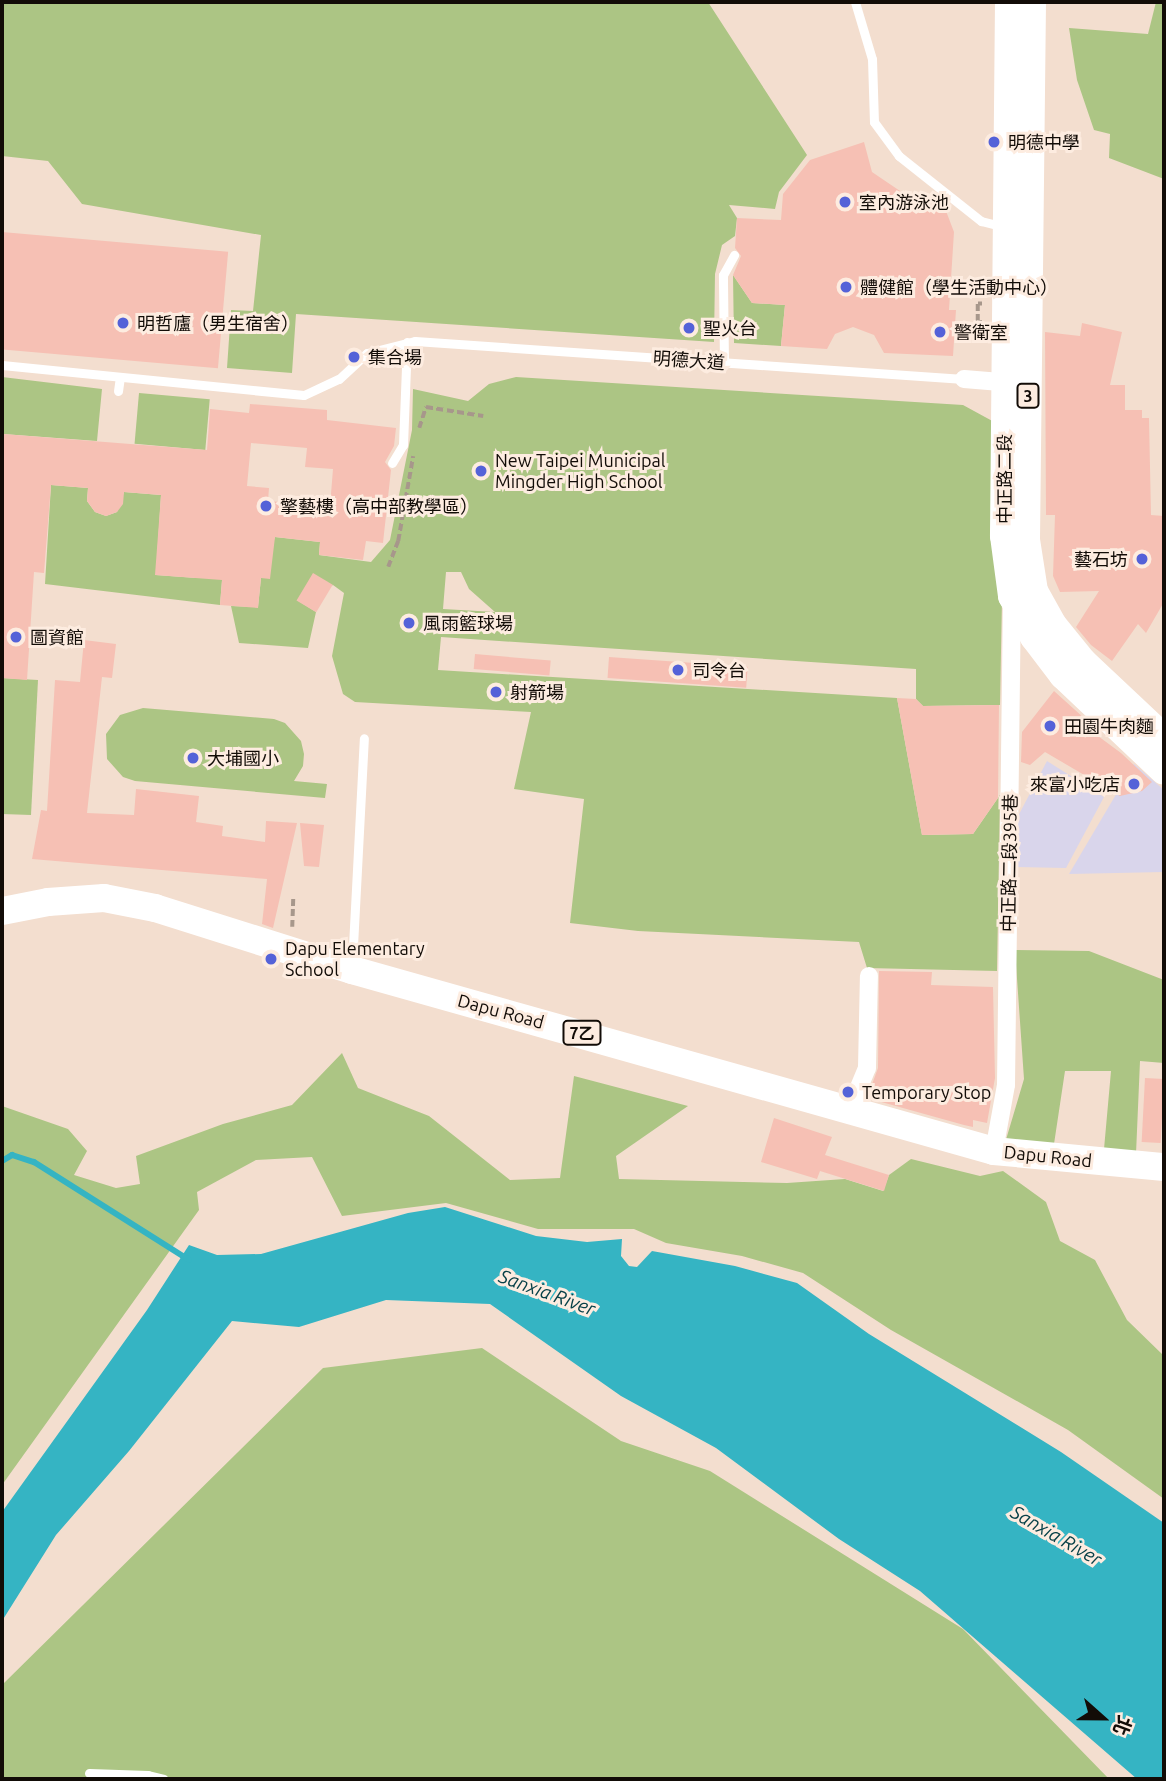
<!DOCTYPE html>
<html>
<head>
<meta charset="utf-8">
<style>
  body { margin:0 }
  #map { position:relative; width:1166px; height:1781px; overflow:hidden; background:#f3decf; font-family:Ubuntu,"Noto Sans TC",sans-serif }
  div>[style] { position:absolute }
  [style*='--x'] { left:calc(var(--x)*1px); top:calc(var(--y)*1px); width:calc(var(--w)*1px); rotate:calc(var(--a)*1deg) }
  .industrial>* { inset:0; background:#d9d5eb }
  .green>* { inset:0; background:#acc584; transform-origin:0 0 }
  .water>* { inset:0; background:#35b4c3 }
  .stream>* { height:6px; margin:-3px; padding:0 3px; transform-origin:3px; border-radius:3px; background:#35b4c3 }
  .building>* { inset:0; background:#f6c0b4; transform-origin:0 0 }
  .path>* { height:3.5px; margin-top:-1.75px; transform-origin:0; background:repeating-linear-gradient(90deg,#a7978b 0 7px,transparent 0 10.5px) }
  .lane>* { height:9px; margin:-4.5px; padding:0 4.5px; transform-origin:4.5px; border-radius:4.5px; background:#fff }
  .street>* { height:18px; margin:-9px; padding:0 9px; transform-origin:9px; border-radius:9px; background:#fff }
  .primary>* { height:28px; margin:-14px; padding:0 14px; transform-origin:14px; border-radius:14px; background:#fff }
  .dots>* { width:19px; height:19px; translate:-50% -50%; box-sizing:border-box; border:4px solid #fdece0; border-radius:50% }
  span { translate:-50% -50%; white-space:nowrap; text-align:center; line-height:1.15; -webkit-text-stroke:6px #fdece0; paint-order:stroke }
  .shield-label span { padding:2px 5px; background:#fdece0; border:2px solid; border-radius:5px; -webkit-text-stroke-width:0 }
  .shield-label { font-size:16px; color:#120c07; font-weight:700 }
  .poi-label { font-size:18px; color:#120c07 }
  .left { translate:0 -50%; text-align:left }
  .right { translate:-100% -50%; text-align:right }
  .street-label { font-size:18px; color:#120c07 }
  .water-label { font-size:19px; color:#084148; font-style:italic }
  .frame { position:absolute; inset:0; border:4px solid #120c07; pointer-events:none }
  .north { position:absolute; left:1068px; top:1683px; width:70px; height:70px; -webkit-text-stroke:5px #fdece0; paint-order:stroke; rotate:111deg; font-size:19px; font-weight:700; line-height:28px; text-align:center; color:#120c07 }
  .north::after { content:''; display:block; margin:auto; width:24px; height:32px; background:#120c07; clip-path:polygon(50% 0,100% 100%,50% 72%,0 100%) }
</style>
</head>
<body>
<div id="map">
  <div class="industrial">
    <i style="clip-path:polygon(1047px 761px,1104px 797px,1066px 868px,1016px 867px,1016px 820px)"></i>
    <i style="clip-path:polygon(1134px 764px,1164px 790px,1164px 872px,1069px 874px)"></i>
  </div>
  <div class="green">
    <i style="clip-path:polygon(2px 2px,708px 2px,807px 155px,779px 192px,775px 209px,729px 205px,737px 218px,735px 236px,722px 245px,715px 274px,714px 342px,296px 314px,292px 373px,227px 368px,231px 310px,253px 311px,261px 235px,82px 204px,48px 161px,2px 156px)"></i>
    <i style="clip-path:polygon(1156px 2px,1164px 2px,1164px 179px,1109px 158px,1110px 134px,1094px 130px,1077px 80px,1069px 28px,1148px 34px)"></i>
    <i style="clip-path:polygon(733px 275px,752px 303px,785px 305px,781px 346px,734px 343px)"></i>
    <i style="clip-path:polygon(2px 377px,102px 389px,97px 441px,3px 434px,2px 440px)"></i>
    <i style="clip-path:polygon(evenodd,516px 377px,963px 405px,996px 423px,1002px 598px,1000px 705px,923px 706px,916px 699px,916px 669px,441px 637px,438px 670px,897px 698px,922px 835px,973px 834px,1000px 795px,997px 971px,867px 968px,859px 942px,638px 931px,570px 923px,584px 799px,514px 789px,531px 712px,355px 702px,343px 694px,332px 656px,344px 593px,333px 585px,297px 600px,316px 612px,308px 648px,239px 643px,231px 606px,258px 607px,261px 578px,275px 537px,320px 542px,319px 555px,371px 562px,390px 540px,412px 430px,413px 389px,468px 401px,489px 384px,516px 377px,446px 572px,461px 572px,469px 589px,495px 612px,443px 609px,446px 572px)"></i>
    <i style="left:139px;top:393px;width:71px;height:51px;rotate:5deg"></i>
    <i style="clip-path:polygon(51px 485px,88px 488px,87px 501px,95px 512px,106px 516px,117px 512px,124px 492px,161px 495px,156px 575px,197px 578px,228px 507px,220px 605px,45px 584px)"></i>
    <i style="clip-path:polygon(2px 678px,38px 680px,31px 815px,2px 814px)"></i>
    <i style="clip-path:polygon(143px 708px,274px 719px,285px 723px,301px 741px,304px 754px,303px 766px,294px 781px,327px 784px,325px 798px,135px 781px,123px 777px,107px 759px,106px 734px,120px 715px)"></i>
    <i style="clip-path:polygon(1015px 950px,1089px 951px,1164px 980px,1164px 1063px,1140px 1061px,1136px 1154px,1104px 1149px,1111px 1071px,1065px 1071px,1054px 1144px,1005px 1143px,1024px 1079px)"></i>
    <i style="clip-path:polygon(342px 1053px,358px 1088px,429px 1116px,510px 1180px,560px 1178px,574px 1076px,688px 1106px,616px 1156px,619px 1179px,787px 1183px,845px 1179px,883px 1191px,889px 1175px,911px 1159px,980px 1176px,1003px 1171px,1046px 1202px,1060px 1241px,1095px 1260px,1127px 1320px,1164px 1356px,1164px 1499px,1068px 1430px,891px 1330px,803px 1273px,742px 1256px,666px 1243px,634px 1229px,538px 1229px,446px 1203px,342px 1216px,312px 1157px,256px 1160px,197px 1192px,199px 1210px,2px 1485px,2px 1106px,68px 1129px,87px 1151px,74px 1175px,116px 1188px,140px 1184px,136px 1156px,223px 1124px,292px 1105px)"></i>
    <i style="clip-path:polygon(482px 1348px,621px 1441px,710px 1471px,963px 1629px,1109px 1779px,2px 1779px,2px 1685px,323px 1368px)"></i>
  </div>
  <div class="water">
    <i style="clip-path:polygon(445px 1207px,536px 1236px,587px 1242px,622px 1239px,621px 1256px,629px 1266px,637px 1267px,652px 1251px,735px 1266px,797px 1283px,869px 1334px,1061px 1452px,1164px 1523px,1164px 1779px,1137px 1779px,920px 1591px,839px 1539px,716px 1448px,621px 1396px,490px 1304px,386px 1300px,299px 1327px,232px 1321px,129px 1451px,56px 1535px,2px 1621px,2px 1512px,147px 1310px,189px 1245px,217px 1255px,261px 1254px,408px 1213px)"></i>
  </div>
  <div class="stream">
    <i style="--x:2;--y:1161;--w:12;--a:-31"></i>
    <i style="--x:12;--y:1155;--w:23;--a:18"></i>
    <i style="--x:34;--y:1162;--w:183;--a:32.3"></i>
  </div>
  <div class="building">
    <i style="clip-path:polygon(864px 142px,872px 172px,903px 193px,946px 211px,954px 232px,949px 310px,956px 310px,953px 356px,884px 353px,874px 335px,853px 327px,835px 334px,827px 349px,781px 346px,785px 305px,752px 303px,733px 275px,741px 256px,735px 248px,737px 218px,781px 220px,783px 194px,810px 160px)"></i>
    <i style="left:2px;top:232px;width:227px;height:117px;rotate:5deg"></i>
    <i style="clip-path:polygon(1082px 323px,1122px 332px,1110px 385px,1125px 385px,1125px 410px,1142px 410px,1142px 418px,1149px 418px,1151px 515px,1164px 516px,1164px 602px,1146px 633px,1138px 624px,1112px 661px,1091px 645px,1076px 627px,1099px 591px,1060px 592px,1053px 576px,1055px 515px,1046px 515px,1045px 332px,1080px 336px)"></i>
    <i style="clip-path:polygon(evenodd,250px 404px,327px 410px,327px 420px,396px 428px,394px 446px,385px 462px,391px 470px,383px 543px,366px 541px,363px 560px,319px 555px,320px 542px,275px 537px,270px 579px,261px 578px,258px 608px,220px 605px,222px 580px,155px 575px,161px 495px,124px 492px,123px 504px,117px 512px,106px 516px,95px 512px,87px 501px,88px 488px,51px 485px,44px 573px,34px 572px,27px 680px,2px 678px,3px 434px,207px 450px,210px 409px,249px 413px,250px 404px,251px 443px,307px 448px,305px 467px,333px 469px,330px 506px,268px 501px,269px 488px,247px 486px,251px 443px)"></i>
    <i style="left:313px;top:573px;width:23px;height:32px;rotate:31deg"></i>
    <i style="clip-path:polygon(84px 640px,116px 644px,112px 678px,102px 677px,87px 813px,134px 815px,136px 789px,199px 796px,196px 822px,223px 826px,222px 836px,265px 842px,266px 821px,297px 823px,273px 928px,262px 924px,267px 879px,32px 859px,41px 810px,47px 811px,55px 680px,80px 682px)"></i>
    <i style="left:475px;top:654px;width:76px;height:15px;rotate:5deg"></i>
    <i style="left:609px;top:657px;width:139px;height:21px;rotate:4deg"></i>
    <i style="clip-path:polygon(1054px 691px,1084px 718px,1079px 722px,1121px 753px,1152px 782px,1142px 791px,1120px 796px,1045px 752px,1030px 765px,1021px 762px,1022px 732px)"></i>
    <i style="clip-path:polygon(897px 698px,916px 699px,923px 706px,999px 705px,998px 798px,973px 834px,922px 835px)"></i>
    <i style="clip-path:polygon(300px 823px,324px 825px,319px 867px,304px 866px)"></i>
    <i style="clip-path:polygon(879px 971px,932px 972px,931px 985px,993px 987px,995px 1078px,987px 1123px,973px 1120px,973px 1127px,964px 1125px,867px 1098px,878px 1068px)"></i>
    <i style="left:1145px;top:1078px;width:19px;height:64px;rotate:3deg"></i>
    <i style="clip-path:polygon(774px 1118px,832px 1137px,825px 1155px,889px 1175px,884px 1191px,820px 1171px,817px 1179px,761px 1162px)"></i>
  </div>
  <div class="path">
    <i style="--x:982;--y:304;--w:4;--a:180"></i>
    <i style="--x:978;--y:304;--w:18;--a:90"></i>
    <i style="--x:978;--y:322;--w:4;--a:0"></i>
    <i style="--x:426;--y:407;--w:58;--a:9"></i>
    <i style="--x:419;--y:428;--w:22;--a:-72"></i>
    <i style="--x:388;--y:567;--w:28;--a:-69"></i>
    <i style="--x:398;--y:541;--w:86;--a:-80"></i>
    <i style="--x:292;--y:927;--w:31;--a:-88"></i>
  </div>
  <div class="lane">
    <i style="--x:855;--y:2;--w:59;--a:73.4"></i>
    <i style="--x:872;--y:59;--w:63;--a:88.2"></i>
    <i style="--x:874;--y:122;--w:42;--a:53.7"></i>
    <i style="--x:899;--y:156;--w:105;--a:38.4"></i>
    <i style="--x:981;--y:221;--w:25;--a:14"></i>
    <i style="--x:724;--y:363;--w:88;--a:-90.7"></i>
    <i style="--x:723;--y:275;--w:23;--a:-61"></i>
    <i style="--x:2;--y:365;--w:303;--a:5.7"></i>
    <i style="--x:304;--y:395;--w:38;--a:-25"></i>
    <i style="--x:339;--y:379;--w:38;--a:-43"></i>
    <i style="--x:367;--y:353;--w:49;--a:-14"></i>
    <i style="--x:415;--y:341;--w:550;--a:3.96"></i>
    <i style="--x:118;--y:391;--w:14;--a:-82"></i>
    <i style="--x:392;--y:463;--w:21;--a:-59"></i>
    <i style="--x:403;--y:445;--w:103;--a:-87.8"></i>
    <i style="--x:352;--y:965;--w:227;--a:-87"></i>
    <i style="--x:89;--y:1773;--w:59;--a:1.9"></i>
    <i style="--x:148;--y:1775;--w:16;--a:14"></i>
  </div>
  <div class="street">
    <i style="--x:964;--y:379;--w:49;--a:4.7"></i>
    <i style="--x:850;--y:1109;--w:44;--a:-67.5"></i>
    <i style="--x:867;--y:1068;--w:92;--a:-88.8"></i>
    <i style="--x:994;--y:1151;--w:67;--a:-79.7"></i>
    <i style="--x:1006;--y:1085;--w:483;--a:-89.3"></i>
  </div>
  <div class="primary">
    <i style="--x:1009;--y:2;--w:534;--a:90.54"></i>
    <i style="--x:1004;--y:536;--w:61;--a:82.4"></i>
    <i style="--x:1012;--y:596;--w:47;--a:61.8"></i>
    <i style="--x:1034;--y:637;--w:48;--a:52.7"></i>
    <i style="--x:1063;--y:675;--w:139;--a:43.5"></i>
    <i style="--x:1032;--y:2;--w:538;--a:90.64"></i>
    <i style="--x:1026;--y:540;--w:52;--a:81.1"></i>
    <i style="--x:1034;--y:591;--w:39;--a:61"></i>
    <i style="--x:1053;--y:625;--w:48;--a:51"></i>
    <i style="--x:1083;--y:662;--w:111;--a:43.2"></i>
    <i style="--x:2;--y:911;--w:47;--a:-11.1"></i>
    <i style="--x:48;--y:902;--w:56;--a:-4.1"></i>
    <i style="--x:104;--y:898;--w:52;--a:11.1"></i>
    <i style="--x:155;--y:908;--w:207;--a:17.5"></i>
    <i style="--x:352;--y:970;--w:667;--a:15.74"></i>
    <i style="--x:994;--y:1151;--w:171;--a:5.4"></i>
  </div>
  <div class="dots">
    <i style="left:994px;top:142px;background:#5462d8"></i>
    <i style="left:845px;top:202px;background:#5462d8"></i>
    <i style="left:846px;top:287px;background:#5462d8"></i>
    <i style="left:123px;top:323px;background:#5462d8"></i>
    <i style="left:689px;top:328px;background:#5462d8"></i>
    <i style="left:940px;top:332px;background:#5462d8"></i>
    <i style="left:354px;top:357px;background:#5462d8"></i>
    <i style="left:481px;top:471px;background:#5462d8"></i>
    <i style="left:266px;top:506px;background:#5462d8"></i>
    <i style="left:1142px;top:559px;background:#5462d8"></i>
    <i style="left:409px;top:623px;background:#5462d8"></i>
    <i style="left:16px;top:637px;background:#5462d8"></i>
    <i style="left:678px;top:670px;background:#5462d8"></i>
    <i style="left:496px;top:692px;background:#5462d8"></i>
    <i style="left:1050px;top:726px;background:#5462d8"></i>
    <i style="left:193px;top:758px;background:#5462d8"></i>
    <i style="left:1134px;top:784px;background:#5462d8"></i>
    <i style="left:271px;top:959px;background:#5462d8"></i>
    <i style="left:848px;top:1092px;background:#5462d8"></i>
  </div>
  <div class="shield-label">
    <span style="left:1028px;top:396px">3</span>
    <span style="left:582px;top:1033px">7乙</span>
  </div>
  <div class="poi-label">
    <span class="left" style="left:1008px;top:142px">明德中學</span>
    <span class="left" style="left:859px;top:202px">室內游泳池</span>
    <span class="left" style="left:860px;top:287px">體健館（學生活動中心）</span>
    <span class="left" style="left:137px;top:323px">明哲廬（男生宿舍）</span>
    <span class="left" style="left:703px;top:328px">聖火台</span>
    <span class="left" style="left:954px;top:332px">警衛室</span>
    <span class="left" style="left:368px;top:357px">集合場</span>
    <span class="left" style="left:495px;top:471px">New Taipei Municipal<br>Mingder High School</span>
    <span class="left" style="left:280px;top:506px">擎藝樓（高中部教學區）</span>
    <span class="right" style="left:1128px;top:559px">藝石坊</span>
    <span class="left" style="left:423px;top:623px">風雨籃球場</span>
    <span class="left" style="left:30px;top:637px">圖資館</span>
    <span class="left" style="left:692px;top:670px">司令台</span>
    <span class="left" style="left:510px;top:692px">射箭場</span>
    <span class="left" style="left:1064px;top:726px">田園牛肉麵</span>
    <span class="left" style="left:207px;top:758px">大埔國小</span>
    <span class="right" style="left:1120px;top:784px">來富小吃店</span>
    <span class="left" style="left:285px;top:959px">Dapu Elementary<br>School</span>
    <span class="left" style="left:862px;top:1092px">Temporary Stop</span>
  </div>
  <div class="street-label">
    <span style="left:689px;top:360px;rotate:4deg">明德大道</span>
    <span style="left:1004px;top:479px;rotate:-90deg">中正路二段</span>
    <span style="left:1009px;top:863px;rotate:-89deg">中正路二段395巷</span>
    <span style="left:501px;top:1011px;rotate:15deg">Dapu Road</span>
    <span style="left:1048px;top:1156px;rotate:6deg">Dapu Road</span>
  </div>
  <div class="water-label">
    <span style="left:547px;top:1293px;rotate:20deg">Sanxia River</span>
    <span style="left:1056px;top:1536px;rotate:30deg">Sanxia River</span>
  </div>
  <div class="frame"></div>
  <div class="north">北</div>
</div>
</body>
</html>
